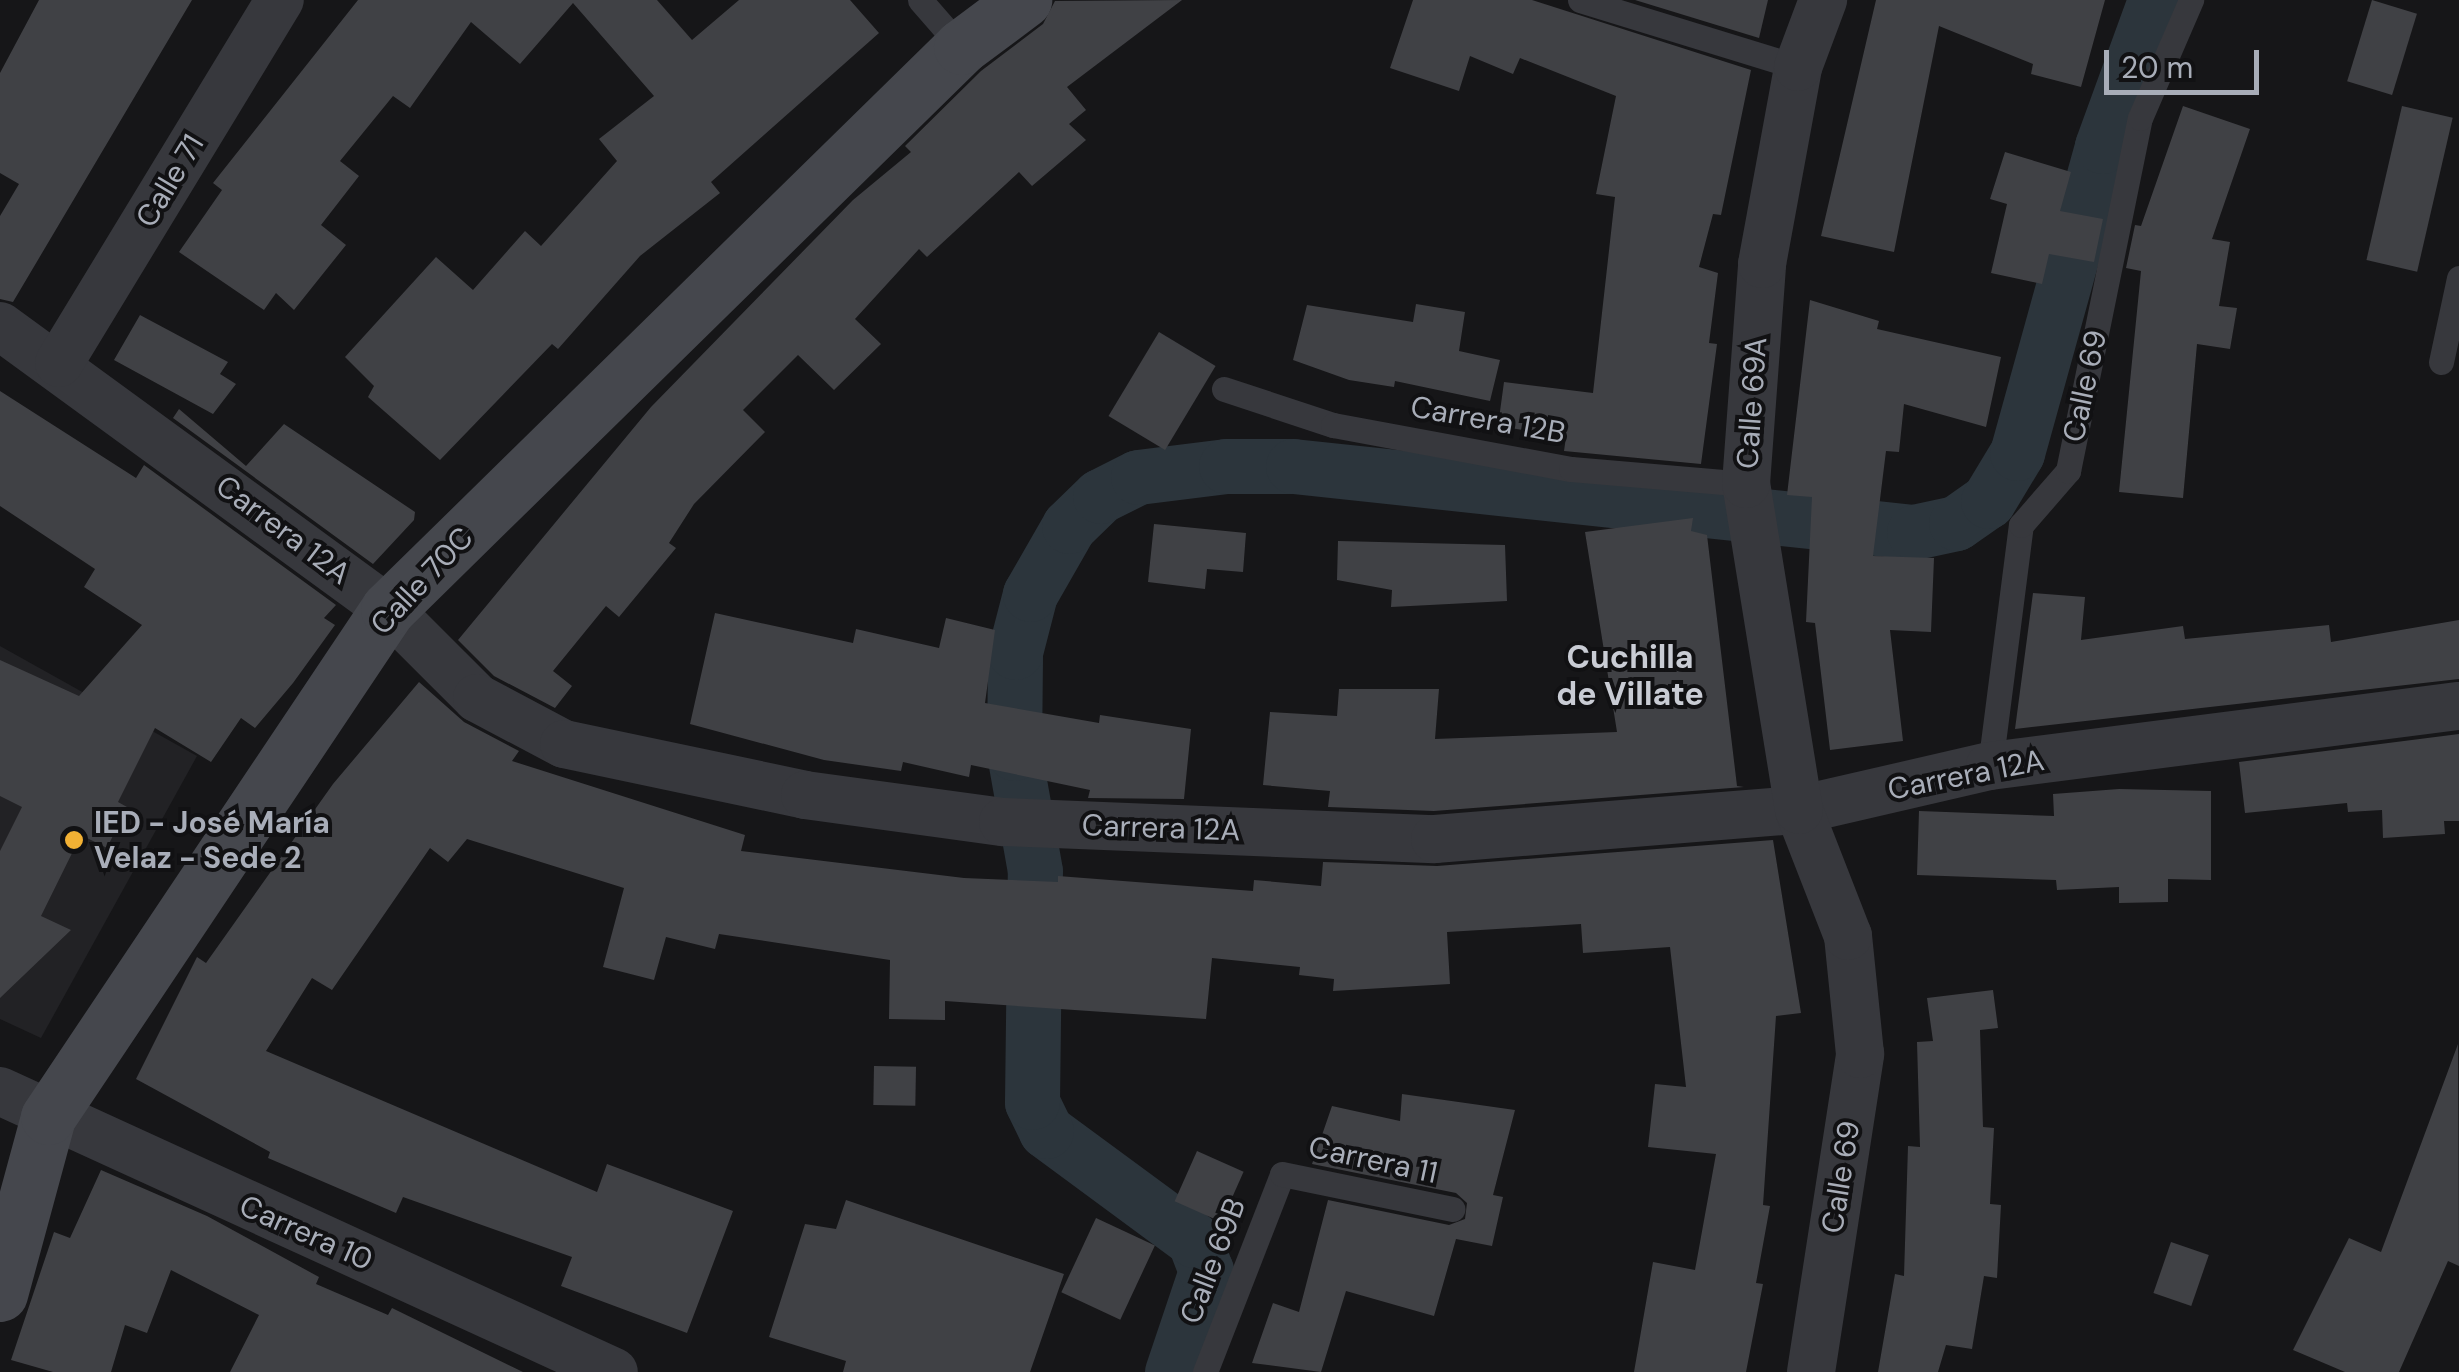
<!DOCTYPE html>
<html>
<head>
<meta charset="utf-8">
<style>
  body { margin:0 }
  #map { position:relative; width:2459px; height:1372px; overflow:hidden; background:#161618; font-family:"DM Sans",sans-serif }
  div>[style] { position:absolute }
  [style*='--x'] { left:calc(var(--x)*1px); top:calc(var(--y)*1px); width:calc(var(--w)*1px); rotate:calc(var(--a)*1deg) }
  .built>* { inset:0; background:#222225 }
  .canal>* { height:55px; margin:-27.5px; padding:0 27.5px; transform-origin:27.5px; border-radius:27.5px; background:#2c353c }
  .building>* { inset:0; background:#404145; transform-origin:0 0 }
  .lane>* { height:25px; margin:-12.5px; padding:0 12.5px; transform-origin:12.5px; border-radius:12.5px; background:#37383d }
  .street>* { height:48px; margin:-24px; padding:0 24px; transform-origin:24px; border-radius:24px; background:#37383d }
  .secondary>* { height:55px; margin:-27.5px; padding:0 27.5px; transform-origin:27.5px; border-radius:27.5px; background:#45474d }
  .dots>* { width:28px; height:28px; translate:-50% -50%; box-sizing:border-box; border:5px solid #111113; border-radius:50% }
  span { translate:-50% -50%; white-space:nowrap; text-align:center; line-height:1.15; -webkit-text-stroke:8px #111113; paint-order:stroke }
  .street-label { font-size:30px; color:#a8adb8 }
  .poi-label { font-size:30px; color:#a8adb8; font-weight:700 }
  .left { translate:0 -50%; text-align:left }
  .neighbourhood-label { font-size:32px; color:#c9ccd4; font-weight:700 }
  .scale { position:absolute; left:2104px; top:50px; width:155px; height:45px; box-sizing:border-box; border:5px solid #a8adb8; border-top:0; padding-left:12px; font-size:30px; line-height:35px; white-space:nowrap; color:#a8adb8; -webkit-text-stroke:8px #111113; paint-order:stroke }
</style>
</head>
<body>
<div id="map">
  <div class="built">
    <i style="clip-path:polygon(0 646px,197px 756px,41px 1038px,0 1019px)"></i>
  </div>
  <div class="canal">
    <i style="--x:1172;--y:1372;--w:107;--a:-71.4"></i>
    <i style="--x:1206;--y:1271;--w:33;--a:-111"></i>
    <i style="--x:1194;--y:1240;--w:184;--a:-143.6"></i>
    <i style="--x:1046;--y:1131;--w:32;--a:-116"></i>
    <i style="--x:1032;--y:1102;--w:231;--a:-89.3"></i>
    <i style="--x:1035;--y:871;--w:120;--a:-100.1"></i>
    <i style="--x:1014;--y:753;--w:101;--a:-89.4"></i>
    <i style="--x:1015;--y:652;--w:60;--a:-75.5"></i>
    <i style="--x:1030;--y:594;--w:78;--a:-60.2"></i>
    <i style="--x:1069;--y:526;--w:43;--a:-44.1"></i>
    <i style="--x:1100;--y:496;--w:42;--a:-26.6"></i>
    <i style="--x:1138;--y:477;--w:89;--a:-7.1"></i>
    <i style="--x:1226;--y:466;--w:67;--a:0"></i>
    <i style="--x:1293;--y:466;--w:624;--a:6.07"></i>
    <i style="--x:1914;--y:532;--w:43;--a:-12.1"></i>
    <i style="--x:1956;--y:523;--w:39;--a:-35"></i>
    <i style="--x:1988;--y:501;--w:56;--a:-58.9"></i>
    <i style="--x:2017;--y:453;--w:319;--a:-74.5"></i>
    <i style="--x:2102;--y:146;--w:155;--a:-70"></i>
  </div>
  <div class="building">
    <i style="clip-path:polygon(39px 0,192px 0,13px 302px,0 299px,0 216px,19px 184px,0 173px,0 73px)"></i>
    <i style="clip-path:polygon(358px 0,657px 0,692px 40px,739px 0,850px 0,879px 33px,711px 182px,720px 193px,640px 256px,558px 349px,552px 344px,440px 460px,368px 397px,374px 386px,345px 357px,436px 257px,473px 290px,525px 231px,541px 246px,617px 161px,599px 139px,654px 96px,573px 3px,520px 64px,471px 22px,410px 108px,393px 96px,340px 161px,359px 176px,321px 225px,346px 245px,294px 310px,276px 293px,264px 310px,179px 252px,222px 190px,213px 183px)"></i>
    <i style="clip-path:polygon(1182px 0,1067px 87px,1086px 110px,1069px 124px,1086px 140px,1032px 186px,1019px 172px,927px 257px,919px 249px,855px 319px,881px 344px,834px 390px,798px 355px,743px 410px,765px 432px,694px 504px,669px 543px,676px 548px,619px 617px,606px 606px,553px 671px,572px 686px,555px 708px,494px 676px,458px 640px,651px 407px,853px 200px,911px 152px,905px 146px,981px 71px,1043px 24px,1055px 1px)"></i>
    <i style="clip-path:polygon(1413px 0,1532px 0,1751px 70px,1721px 215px,1713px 214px,1699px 267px,1718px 273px,1709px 343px,1717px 344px,1701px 464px,1564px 451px,1566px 437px,1498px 426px,1504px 382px,1593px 393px,1615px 197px,1596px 194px,1616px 96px,1520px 58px,1513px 74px,1470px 56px,1459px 91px,1390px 68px)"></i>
    <i style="clip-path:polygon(1635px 0,1768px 0,1759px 38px)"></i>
    <i style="clip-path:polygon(1876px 0,2105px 0,2081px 87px,2031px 74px,2033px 64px,1939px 26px,1894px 252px,1821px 236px)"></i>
    <i style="left:2372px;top:0;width:47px;height:85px;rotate:17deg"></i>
    <i style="clip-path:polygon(2183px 106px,2250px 129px,2212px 239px,2230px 242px,2219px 306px,2237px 308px,2230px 349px,2197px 344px,2183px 498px,2119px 492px,2141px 271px,2126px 268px,2135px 225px,2141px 226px)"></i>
    <i style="left:2402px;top:106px;width:52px;height:158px;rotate:13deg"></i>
    <i style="clip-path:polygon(2005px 152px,2071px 172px,2060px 211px,2103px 219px,2094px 262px,2049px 254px,2042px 284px,1991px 273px,2007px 204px,1990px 199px)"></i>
    <i style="clip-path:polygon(1810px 300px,1879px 321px,1877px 329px,2001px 357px,1986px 427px,1904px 404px,1899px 452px,1886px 451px,1873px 556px,1934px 558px,1931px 632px,1890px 630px,1903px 741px,1830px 750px,1815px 623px,1806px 622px,1812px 497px,1787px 495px)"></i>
    <i style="clip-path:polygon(1416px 304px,1465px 312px,1459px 351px,1500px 360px,1490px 401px,1395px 381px,1394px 387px,1349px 380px,1293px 360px,1307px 305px,1413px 322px)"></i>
    <i style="clip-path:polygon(140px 315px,228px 362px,220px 374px,236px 384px,213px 414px,114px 360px)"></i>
    <i style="left:1159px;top:332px;width:66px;height:98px;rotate:31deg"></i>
    <i style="clip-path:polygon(0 391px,136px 478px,144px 465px,336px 605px,324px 618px,335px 625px,293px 683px,255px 728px,241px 718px,211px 762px,155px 728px,118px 802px,127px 807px,107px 848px,81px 835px,41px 916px,71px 930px,0 998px,0 851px,22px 807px,0 796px,0 660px,79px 696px,142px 625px,84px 587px,95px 569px,0 506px)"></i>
    <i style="clip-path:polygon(179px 409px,246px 466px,284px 424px,415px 512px,414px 520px,373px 564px,173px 418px)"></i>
    <i style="clip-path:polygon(1693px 518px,1691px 531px,1707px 535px,1737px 786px,1744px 787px,1434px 811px,1328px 807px,1330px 791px,1263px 785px,1270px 712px,1337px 716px,1339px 689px,1439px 689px,1435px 739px,1617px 732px,1585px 532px)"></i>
    <i style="clip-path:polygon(1154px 524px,1246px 533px,1243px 572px,1207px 569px,1205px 589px,1148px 582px)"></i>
    <i style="clip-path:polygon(1338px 541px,1505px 545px,1507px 601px,1391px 607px,1392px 590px,1337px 580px)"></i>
    <i style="clip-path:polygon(2033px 593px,2085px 597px,2081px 640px,2183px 626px,2185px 639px,2329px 625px,2331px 642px,2459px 620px,2459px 679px,2015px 729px)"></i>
    <i style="clip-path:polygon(715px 613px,853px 643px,856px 629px,939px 648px,946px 618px,995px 630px,985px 703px,1099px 723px,1100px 715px,1191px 729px,1184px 799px,1088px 798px,1090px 790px,971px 765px,969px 777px,903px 762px,901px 771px,824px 760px,690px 724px)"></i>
    <i style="clip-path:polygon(419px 682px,464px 722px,519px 751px,512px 761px,745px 835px,741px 851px,964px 878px,1058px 882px,1058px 876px,1253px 891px,1254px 880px,1321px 886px,1323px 862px,1437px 866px,1773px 840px,1801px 1013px,1776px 1016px,1763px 1205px,1770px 1206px,1756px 1283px,1763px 1284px,1746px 1372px,1634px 1372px,1653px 1262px,1695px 1270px,1716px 1154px,1648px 1147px,1655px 1084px,1686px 1087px,1670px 947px,1583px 953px,1581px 924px,1447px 932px,1450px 984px,1333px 991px,1334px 979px,1299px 975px,1300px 967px,1212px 958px,1206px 1019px,945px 1001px,945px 1020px,889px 1019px,890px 960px,719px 934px,715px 949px,666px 937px,654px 980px,603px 967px,624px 888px,467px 839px,448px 862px,430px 848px,332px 990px,312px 978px,266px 1051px,597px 1192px,607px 1164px,733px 1211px,687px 1333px,561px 1286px,572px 1257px,403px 1197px,396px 1213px,268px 1158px,270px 1152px,136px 1079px,197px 957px,206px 963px,333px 784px)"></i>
    <i style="clip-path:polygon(2459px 734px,2459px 821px,2444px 821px,2445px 834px,2383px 838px,2382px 810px,2348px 812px,2347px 803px,2245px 813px,2239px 762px)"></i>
    <i style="clip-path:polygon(2119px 789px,2211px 791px,2211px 880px,2168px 879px,2168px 902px,2119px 903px,2119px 887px,2057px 890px,2056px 880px,1917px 875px,1919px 811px,2054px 816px,2053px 794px)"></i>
    <i style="clip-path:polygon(1993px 990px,1998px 1028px,1980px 1030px,1983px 1127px,1994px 1128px,1990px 1204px,2001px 1205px,1997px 1278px,1984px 1276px,1972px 1349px,1946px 1345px,1938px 1372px,1878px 1372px,1895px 1274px,1904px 1276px,1908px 1146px,1920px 1147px,1917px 1042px,1933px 1041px,1927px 998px)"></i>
    <i style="clip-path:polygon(2458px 1044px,2459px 1266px,2448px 1261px,2399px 1372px,2345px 1372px,2293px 1350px,2349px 1238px,2381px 1252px)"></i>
    <i style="left:874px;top:1066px;width:42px;height:39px;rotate:1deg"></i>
    <i style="clip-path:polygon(1402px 1094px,1515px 1110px,1493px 1195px,1503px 1197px,1492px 1246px,1456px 1239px,1434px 1316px,1346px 1291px,1321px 1372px,1252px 1363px,1273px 1303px,1299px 1312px,1328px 1200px,1449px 1225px,1465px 1219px,1467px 1203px,1456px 1193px,1312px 1164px,1332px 1106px,1400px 1121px)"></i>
    <i style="left:1197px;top:1151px;width:51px;height:55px;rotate:24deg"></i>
    <i style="clip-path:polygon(101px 1170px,207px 1216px,319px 1277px,316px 1284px,388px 1315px,392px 1308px,523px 1372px,230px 1372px,259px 1315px,171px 1270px,147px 1333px,125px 1325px,111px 1372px,53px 1372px,11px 1360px,54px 1232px,70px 1238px)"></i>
    <i style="clip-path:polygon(846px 1200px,1064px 1274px,1030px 1372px,843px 1372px,846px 1361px,769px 1337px,805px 1224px,836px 1229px)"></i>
    <i style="left:1096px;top:1218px;width:65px;height:82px;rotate:25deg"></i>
    <i style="left:2171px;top:1242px;width:40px;height:54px;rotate:19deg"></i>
  </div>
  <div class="lane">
    <i style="--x:920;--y:0;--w:62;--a:48.9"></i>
    <i style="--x:1580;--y:0;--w:228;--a:17.1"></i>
    <i style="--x:2441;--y:362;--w:86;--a:-77.9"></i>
    <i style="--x:1224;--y:389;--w:115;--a:18.3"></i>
    <i style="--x:1333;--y:425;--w:242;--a:10.5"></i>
    <i style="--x:1571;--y:469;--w:176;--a:4.9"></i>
    <i style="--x:1990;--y:766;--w:243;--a:-82.7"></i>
    <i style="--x:2021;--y:525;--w:72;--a:-49"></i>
    <i style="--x:2068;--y:471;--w:360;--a:-78.5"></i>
    <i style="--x:2140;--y:118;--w:129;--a:-66.6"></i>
    <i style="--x:1205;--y:1372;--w:212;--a:-68.7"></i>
    <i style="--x:1282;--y:1174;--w:174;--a:11.6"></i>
  </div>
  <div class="street">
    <i style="--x:0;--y:326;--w:480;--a:36.1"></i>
    <i style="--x:388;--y:609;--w:126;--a:45"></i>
    <i style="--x:477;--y:698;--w:98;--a:27.9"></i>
    <i style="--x:564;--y:744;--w:246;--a:11.9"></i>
    <i style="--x:805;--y:795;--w:200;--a:7.8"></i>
    <i style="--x:1003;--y:822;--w:432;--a:2.3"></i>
    <i style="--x:1435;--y:839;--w:365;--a:-4.6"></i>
    <i style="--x:1799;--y:810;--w:196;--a:-13"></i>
    <i style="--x:1990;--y:766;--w:473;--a:-7.3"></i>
    <i style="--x:59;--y:363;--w:425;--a:-58.7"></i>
    <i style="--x:0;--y:1091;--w:675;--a:24.59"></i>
    <i style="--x:1811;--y:1372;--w:322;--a:-81.2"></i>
    <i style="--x:1860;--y:1054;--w:119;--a:-95.8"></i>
    <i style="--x:1848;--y:936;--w:135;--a:-111.3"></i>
    <i style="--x:1799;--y:810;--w:330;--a:-99.2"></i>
    <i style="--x:1746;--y:484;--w:221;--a:-85.8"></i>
    <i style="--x:1762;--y:264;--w:200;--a:-79.6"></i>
    <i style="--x:1798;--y:67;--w:72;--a:-69.5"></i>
  </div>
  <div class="secondary">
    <i style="--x:0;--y:1294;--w:183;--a:-74.8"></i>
    <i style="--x:48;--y:1117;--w:611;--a:-56.21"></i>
    <i style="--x:388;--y:609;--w:803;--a:-44.44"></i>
    <i style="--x:961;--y:47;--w:79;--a:-36.7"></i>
  </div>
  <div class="dots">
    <i style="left:74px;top:840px;background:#f2b134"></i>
  </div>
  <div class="street-label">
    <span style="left:170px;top:181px;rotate:-59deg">Calle 71</span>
    <span style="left:2085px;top:386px;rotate:-78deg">Calle 69</span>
    <span style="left:1752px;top:403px;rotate:-86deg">Calle 69A</span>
    <span style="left:1488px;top:420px;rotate:10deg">Carrera 12B</span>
    <span style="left:283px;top:530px;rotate:37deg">Carrera 12A</span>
    <span style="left:422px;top:581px;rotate:-47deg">Calle 70C</span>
    <span style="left:1966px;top:775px;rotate:-11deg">Carrera 12A</span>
    <span style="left:1161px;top:828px;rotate:2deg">Carrera 12A</span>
    <span style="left:1373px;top:1160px;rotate:12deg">Carrera 11</span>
    <span style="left:1841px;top:1177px;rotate:-81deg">Calle 69</span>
    <span style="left:306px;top:1233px;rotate:24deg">Carrera 10</span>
    <span style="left:1213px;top:1261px;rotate:-69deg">Calle 69B</span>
  </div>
  <div class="poi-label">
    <span class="left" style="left:94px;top:840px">IED - José María<br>Velaz - Sede 2</span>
  </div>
  <div class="neighbourhood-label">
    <span style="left:1630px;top:676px">Cuchilla<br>de Villate</span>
  </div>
  <div class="scale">20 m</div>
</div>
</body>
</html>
